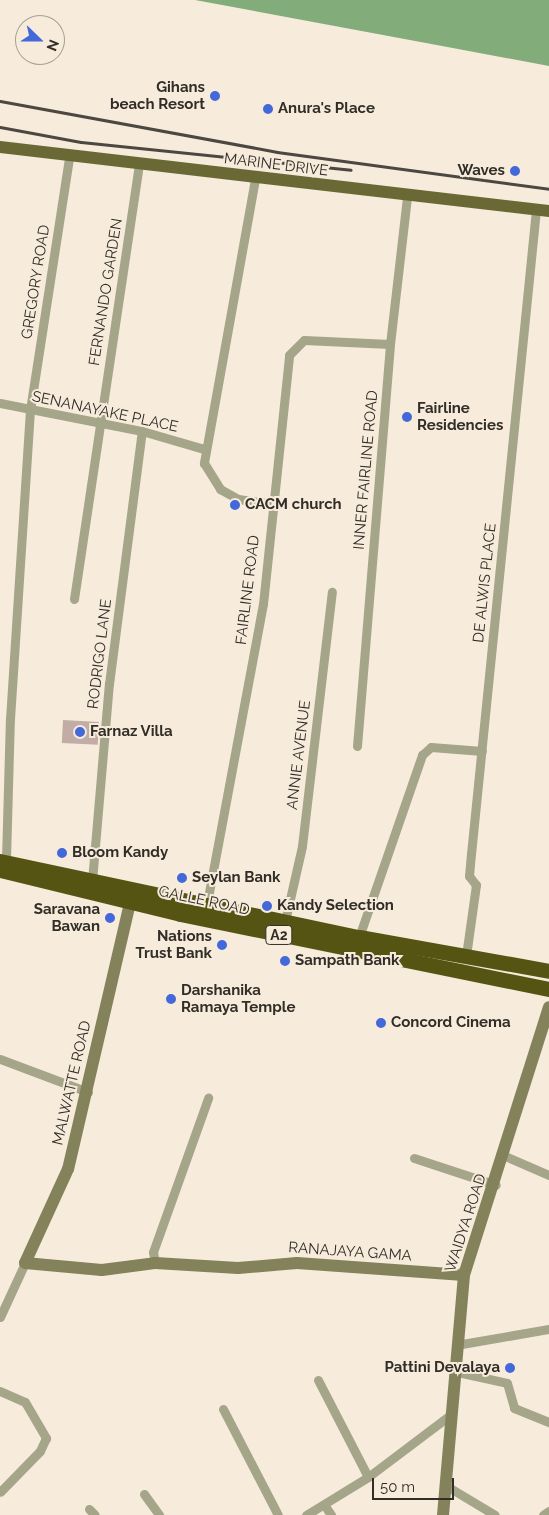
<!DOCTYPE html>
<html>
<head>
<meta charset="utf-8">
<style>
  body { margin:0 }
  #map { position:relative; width:549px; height:1515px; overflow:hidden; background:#f7ebdb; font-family:Raleway,sans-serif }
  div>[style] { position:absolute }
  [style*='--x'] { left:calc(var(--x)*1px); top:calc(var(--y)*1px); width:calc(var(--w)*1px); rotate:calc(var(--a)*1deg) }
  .water>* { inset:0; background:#82ac7a }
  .building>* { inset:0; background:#c1ada6; transform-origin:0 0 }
  .street>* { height:9px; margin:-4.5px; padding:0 4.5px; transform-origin:4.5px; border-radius:4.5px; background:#a5a58a }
  .secondary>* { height:12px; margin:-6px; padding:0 6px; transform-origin:6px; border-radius:6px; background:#83825a }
  .primary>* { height:12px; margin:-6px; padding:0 6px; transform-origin:6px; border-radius:6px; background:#6a6936 }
  .highway>* { height:15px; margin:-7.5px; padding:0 7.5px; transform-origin:7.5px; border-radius:7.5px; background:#565412 }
  .rail>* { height:3px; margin:-1.5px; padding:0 1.5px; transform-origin:1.5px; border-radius:1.5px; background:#4c4740 }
  .dots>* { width:14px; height:14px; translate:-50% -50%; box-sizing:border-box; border:2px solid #f7ebdb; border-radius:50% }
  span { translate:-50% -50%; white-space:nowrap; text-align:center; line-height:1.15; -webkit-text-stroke:4px #f7ebdb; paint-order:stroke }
  .shield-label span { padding:1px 4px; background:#f7ebdb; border:1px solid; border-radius:4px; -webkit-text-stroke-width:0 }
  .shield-label { font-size:14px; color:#312d27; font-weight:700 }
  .poi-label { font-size:15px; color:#312d27; font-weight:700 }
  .right { translate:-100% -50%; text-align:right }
  .left { translate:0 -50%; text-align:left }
  .street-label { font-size:15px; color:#312d27 }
  .north { position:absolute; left:15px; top:15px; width:50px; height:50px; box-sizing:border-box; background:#f7ebdb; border:1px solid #a89f93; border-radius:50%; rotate:112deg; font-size:14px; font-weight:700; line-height:20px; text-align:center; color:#312d27 }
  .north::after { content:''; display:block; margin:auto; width:18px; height:22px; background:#4368da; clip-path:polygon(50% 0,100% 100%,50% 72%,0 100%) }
  .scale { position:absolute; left:372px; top:1478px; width:82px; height:22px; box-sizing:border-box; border:2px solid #312d27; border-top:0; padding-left:6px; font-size:15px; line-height:18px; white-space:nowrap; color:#312d27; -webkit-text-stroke:4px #f7ebdb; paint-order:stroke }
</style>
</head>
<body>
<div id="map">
  <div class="water">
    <i style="clip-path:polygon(195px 0,549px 0,549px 66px,426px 43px)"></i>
  </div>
  <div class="building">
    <i style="left:63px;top:720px;width:36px;height:23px;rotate:3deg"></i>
  </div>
  <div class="street">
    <i style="--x:255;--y:179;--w:289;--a:100.2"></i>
    <i style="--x:204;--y:463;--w:31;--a:58"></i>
    <i style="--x:220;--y:489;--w:21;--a:29"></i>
    <i style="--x:238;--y:499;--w:34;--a:8"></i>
    <i style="--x:0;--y:403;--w:145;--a:11.2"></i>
    <i style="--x:142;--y:431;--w:65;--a:16.2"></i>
    <i style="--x:74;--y:599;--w:438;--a:-81.5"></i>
    <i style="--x:357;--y:746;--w:403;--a:-85.3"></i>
    <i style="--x:390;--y:344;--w:148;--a:-83.4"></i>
    <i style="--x:6;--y:859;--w:140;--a:-88.4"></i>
    <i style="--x:10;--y:719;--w:310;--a:-86.3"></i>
    <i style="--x:30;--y:410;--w:256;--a:-81.2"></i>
    <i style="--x:92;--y:881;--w:198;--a:-85.1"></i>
    <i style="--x:109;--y:684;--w:255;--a:-82.6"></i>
    <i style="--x:207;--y:903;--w:304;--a:-79.4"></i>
    <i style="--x:263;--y:604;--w:250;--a:-84"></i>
    <i style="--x:289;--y:355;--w:21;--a:-45"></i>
    <i style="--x:304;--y:340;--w:86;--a:2.7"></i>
    <i style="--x:285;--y:921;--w:77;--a:-77.2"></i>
    <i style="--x:302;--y:846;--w:256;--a:-83.3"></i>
    <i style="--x:359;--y:937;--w:193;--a:-70.9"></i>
    <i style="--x:422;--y:755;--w:12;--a:-42"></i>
    <i style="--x:431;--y:747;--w:51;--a:4.5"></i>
    <i style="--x:466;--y:956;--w:72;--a:-82"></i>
    <i style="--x:476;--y:885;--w:11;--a:-128"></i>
    <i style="--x:469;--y:876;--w:22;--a:-85"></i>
    <i style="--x:471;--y:854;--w:647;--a:-84.24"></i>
    <i style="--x:0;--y:1059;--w:94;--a:20.6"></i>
    <i style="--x:505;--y:1156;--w:48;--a:23.4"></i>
    <i style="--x:414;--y:1158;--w:86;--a:18.2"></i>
    <i style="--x:155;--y:1263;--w:11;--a:-100"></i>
    <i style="--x:153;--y:1252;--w:164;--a:-70.3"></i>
    <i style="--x:0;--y:1317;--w:60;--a:-65.2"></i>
    <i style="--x:456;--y:1345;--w:94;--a:-9.8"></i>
    <i style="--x:453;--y:1371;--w:55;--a:12.5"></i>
    <i style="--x:507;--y:1383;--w:26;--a:74"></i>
    <i style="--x:514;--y:1408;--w:38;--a:22"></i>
    <i style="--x:318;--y:1380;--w:109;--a:62.7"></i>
    <i style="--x:0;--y:1391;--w:27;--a:24"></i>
    <i style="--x:25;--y:1402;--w:42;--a:59.7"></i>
    <i style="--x:46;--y:1438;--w:14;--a:115"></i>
    <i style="--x:40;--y:1451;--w:57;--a:134.3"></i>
    <i style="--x:223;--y:1409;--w:119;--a:62.6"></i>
    <i style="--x:445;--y:1485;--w:58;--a:31"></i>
    <i style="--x:144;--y:1494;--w:26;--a:54"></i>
    <i style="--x:325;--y:1506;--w:11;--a:56"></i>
    <i style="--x:89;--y:1509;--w:8;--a:45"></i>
    <i style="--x:306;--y:1515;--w:73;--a:-31.5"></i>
    <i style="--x:368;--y:1477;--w:101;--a:-37"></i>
    <i style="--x:543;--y:1515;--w:7;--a:-34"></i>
  </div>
  <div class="secondary">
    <i style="--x:130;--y:903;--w:273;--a:103.1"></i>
    <i style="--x:68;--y:1169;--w:103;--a:114.6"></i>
    <i style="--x:25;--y:1263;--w:77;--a:5.2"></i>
    <i style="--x:102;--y:1270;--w:53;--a:-7.5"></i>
    <i style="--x:155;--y:1263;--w:83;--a:3.4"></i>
    <i style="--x:238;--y:1268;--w:59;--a:-4.8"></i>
    <i style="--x:297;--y:1263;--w:167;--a:4.1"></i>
    <i style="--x:443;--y:1515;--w:241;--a:-85"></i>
    <i style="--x:464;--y:1275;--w:281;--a:-72.4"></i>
  </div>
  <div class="primary">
    <i style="--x:0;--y:147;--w:553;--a:6.65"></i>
  </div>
  <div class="highway">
    <i style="--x:0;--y:861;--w:367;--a:12"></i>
    <i style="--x:359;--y:937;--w:193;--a:10.1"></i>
    <i style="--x:0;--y:870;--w:185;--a:13.7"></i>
    <i style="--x:180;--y:914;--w:377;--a:11.5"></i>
  </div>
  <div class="rail">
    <i style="--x:0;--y:101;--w:282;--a:10.4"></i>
    <i style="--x:277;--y:152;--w:275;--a:7.7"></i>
    <i style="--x:0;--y:127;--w:82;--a:10.5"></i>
    <i style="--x:81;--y:142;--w:271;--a:5.9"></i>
  </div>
  <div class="dots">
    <i style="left:215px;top:96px;background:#4368da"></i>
    <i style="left:268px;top:109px;background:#4368da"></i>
    <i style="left:515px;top:171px;background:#4368da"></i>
    <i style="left:407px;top:417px;background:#4368da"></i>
    <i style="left:235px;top:505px;background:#4368da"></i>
    <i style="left:80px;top:732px;background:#4368da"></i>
    <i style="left:62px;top:853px;background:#4368da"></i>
    <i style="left:182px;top:878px;background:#4368da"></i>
    <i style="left:267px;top:906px;background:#4368da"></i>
    <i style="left:110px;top:918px;background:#4368da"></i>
    <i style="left:222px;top:945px;background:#4368da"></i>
    <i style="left:285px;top:961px;background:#4368da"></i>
    <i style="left:171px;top:999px;background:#4368da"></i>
    <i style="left:381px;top:1023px;background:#4368da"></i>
    <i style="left:510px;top:1368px;background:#4368da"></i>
  </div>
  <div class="shield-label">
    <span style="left:279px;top:935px">A2</span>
  </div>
  <div class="poi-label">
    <span class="right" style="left:205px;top:96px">Gihans<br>beach Resort</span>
    <span class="left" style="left:278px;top:109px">Anura's Place</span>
    <span class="right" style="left:505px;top:171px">Waves</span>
    <span class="left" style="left:417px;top:417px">Fairline<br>Residencies</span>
    <span class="left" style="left:245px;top:505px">CACM church</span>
    <span class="left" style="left:90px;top:732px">Farnaz Villa</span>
    <span class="left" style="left:72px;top:853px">Bloom Kandy</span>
    <span class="left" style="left:192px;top:878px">Seylan Bank</span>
    <span class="left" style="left:277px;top:906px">Kandy Selection</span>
    <span class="right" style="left:100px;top:918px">Saravana<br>Bawan</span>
    <span class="right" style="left:212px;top:945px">Nations<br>Trust Bank</span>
    <span class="left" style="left:295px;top:961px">Sampath Bank</span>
    <span class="left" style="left:181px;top:999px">Darshanika<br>Ramaya Temple</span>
    <span class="left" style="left:391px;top:1023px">Concord Cinema</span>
    <span class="right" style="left:500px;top:1368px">Pattini Devalaya</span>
  </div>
  <div class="street-label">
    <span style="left:276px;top:165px;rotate:7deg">MARINE DRIVE</span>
    <span style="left:36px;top:282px;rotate:-81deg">GREGORY ROAD</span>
    <span style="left:106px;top:292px;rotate:-81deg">FERNANDO GARDEN</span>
    <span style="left:105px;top:412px;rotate:12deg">SENANAYAKE PLACE</span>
    <span style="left:366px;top:470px;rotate:-85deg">INNER FAIRLINE ROAD</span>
    <span style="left:485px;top:583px;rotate:-84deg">DE ALWIS PLACE</span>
    <span style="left:248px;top:590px;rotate:-83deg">FAIRLINE ROAD</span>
    <span style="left:100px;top:654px;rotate:-83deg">RODRIGO LANE</span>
    <span style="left:299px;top:755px;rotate:-83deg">ANNIE AVENUE</span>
    <span style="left:204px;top:901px;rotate:12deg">GALLE ROAD</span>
    <span style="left:72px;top:1083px;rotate:-77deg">MALWATTE ROAD</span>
    <span style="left:466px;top:1223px;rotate:-72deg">WAIDYA ROAD</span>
    <span style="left:350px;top:1252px;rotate:4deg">RANAJAYA GAMA</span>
  </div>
  <div class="north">N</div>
  <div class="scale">50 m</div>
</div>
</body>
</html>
